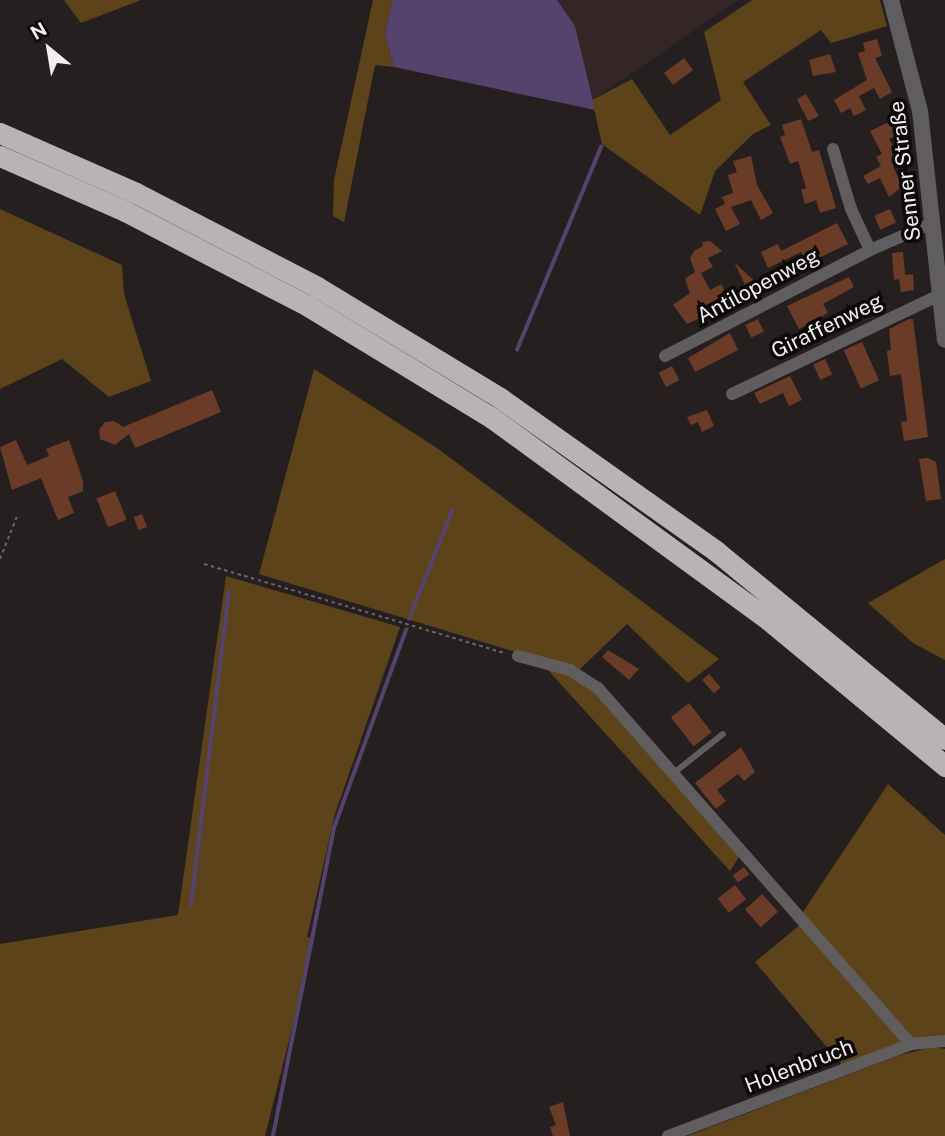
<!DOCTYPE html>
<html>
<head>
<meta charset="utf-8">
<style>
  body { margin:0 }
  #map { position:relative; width:945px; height:1136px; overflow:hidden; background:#261f20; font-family:"Public Sans",sans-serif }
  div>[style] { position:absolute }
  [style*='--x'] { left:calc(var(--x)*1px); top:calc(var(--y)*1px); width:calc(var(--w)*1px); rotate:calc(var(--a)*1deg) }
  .built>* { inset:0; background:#342627 }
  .green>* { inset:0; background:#5d4319 }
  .water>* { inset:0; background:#56436d }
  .stream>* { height:3.5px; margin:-1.75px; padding:0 1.75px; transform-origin:1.75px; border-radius:1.75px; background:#56436d }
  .building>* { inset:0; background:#6a3c28; transform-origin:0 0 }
  .path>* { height:2px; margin-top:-1px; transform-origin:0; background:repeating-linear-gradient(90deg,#6a6364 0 3.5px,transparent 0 7px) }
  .service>* { height:6px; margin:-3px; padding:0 3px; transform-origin:3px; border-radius:3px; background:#605d5f }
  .minor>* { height:12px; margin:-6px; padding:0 6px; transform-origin:6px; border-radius:6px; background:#605d5f }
  .tertiary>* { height:16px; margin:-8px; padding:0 8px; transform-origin:8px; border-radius:8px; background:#605d5f }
  .motorway>* { height:21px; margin:-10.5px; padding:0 10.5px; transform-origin:10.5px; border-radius:10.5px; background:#b9b2b7 }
  span { translate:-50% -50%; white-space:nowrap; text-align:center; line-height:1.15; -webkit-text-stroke:7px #0d0a0a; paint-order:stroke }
  .street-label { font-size:21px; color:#f3eeef }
  .north { position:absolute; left:14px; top:14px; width:70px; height:70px; -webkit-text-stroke:5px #0d0a0a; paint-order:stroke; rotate:330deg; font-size:19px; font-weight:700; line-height:28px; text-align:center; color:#f3eeef }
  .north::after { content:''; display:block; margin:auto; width:24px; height:32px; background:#f3eeef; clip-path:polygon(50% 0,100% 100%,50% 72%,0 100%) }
</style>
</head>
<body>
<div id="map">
  <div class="built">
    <i style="clip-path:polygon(557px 0,739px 0,592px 100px,575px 26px)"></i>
  </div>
  <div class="green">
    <i style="clip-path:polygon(64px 0,141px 0,81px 23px)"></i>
    <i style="clip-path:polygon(373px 0,392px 0,385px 35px,394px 67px,375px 65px,344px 222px,333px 216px,334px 180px)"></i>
    <i style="clip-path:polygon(752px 0,880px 0,887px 26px,831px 43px,821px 30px,743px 82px,771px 125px,753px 134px,715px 171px,700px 215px,602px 144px,592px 100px,632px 79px,670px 135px,721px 100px,704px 32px)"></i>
    <i style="clip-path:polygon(0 209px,122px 265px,124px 294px,151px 381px,109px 397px,62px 359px,0 389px)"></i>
    <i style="clip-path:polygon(314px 369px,437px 448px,719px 659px,688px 683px,627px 624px,578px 671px,259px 574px)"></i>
    <i style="clip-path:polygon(945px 559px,945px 660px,913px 643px,868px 603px)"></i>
    <i style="clip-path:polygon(226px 576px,400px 627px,335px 814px,307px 937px,312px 938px,304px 981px,265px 1136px,0 1136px,0 944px,178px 915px)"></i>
    <i style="clip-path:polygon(547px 669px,569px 674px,597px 691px,741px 854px,730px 871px)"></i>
    <i style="clip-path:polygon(888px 784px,945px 835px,945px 1035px,911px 1040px,801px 915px)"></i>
    <i style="clip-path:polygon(801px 924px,904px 1042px,842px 1065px,755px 962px)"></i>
    <i style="clip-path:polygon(933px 1047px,945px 1049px,945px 1136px,687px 1136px,900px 1055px)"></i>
  </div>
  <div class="water">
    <i style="clip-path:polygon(392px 0,557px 0,575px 26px,595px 110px,394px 67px,385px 35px)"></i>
  </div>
  <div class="stream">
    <i style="--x:517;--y:350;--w:220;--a:-67.5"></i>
    <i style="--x:409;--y:619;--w:118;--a:-68.2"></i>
    <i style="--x:191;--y:905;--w:315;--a:-83.1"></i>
    <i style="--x:273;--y:1136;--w:314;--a:-78.8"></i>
    <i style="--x:334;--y:828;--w:211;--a:-70"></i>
  </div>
  <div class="building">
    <i style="clip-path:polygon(877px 39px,882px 56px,875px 58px,892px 92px,880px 99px,874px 88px,859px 96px,866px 110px,854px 116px,850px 108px,841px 113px,834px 100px,867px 80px,858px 53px,865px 51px,863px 43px)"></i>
    <i style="clip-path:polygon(830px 54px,836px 72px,813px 76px,809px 60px)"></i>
    <i style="left:684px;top:58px;width:15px;height:25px;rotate:53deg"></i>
    <i style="clip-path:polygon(806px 94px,819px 116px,808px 121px,797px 99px)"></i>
    <i style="clip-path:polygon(801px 119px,812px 152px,819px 150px,836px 208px,820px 213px,816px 200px,805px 204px,801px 190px,806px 188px,798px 161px,790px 164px,780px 137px,785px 135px,782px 125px)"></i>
    <i style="clip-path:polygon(891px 121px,898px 135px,889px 139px,901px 163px,893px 167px,903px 186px,889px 197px,880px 178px,868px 184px,863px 176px,881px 166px,876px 157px,882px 154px,870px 131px)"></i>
    <i style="clip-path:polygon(751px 156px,757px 185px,773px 213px,761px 220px,751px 200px,731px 207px,740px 224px,726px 231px,715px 209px,725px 204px,722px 197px,733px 193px,728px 175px,737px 172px,733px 161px)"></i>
    <i style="left:890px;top:209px;width:15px;height:17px;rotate:67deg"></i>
    <i style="clip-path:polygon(837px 223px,848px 244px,808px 263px,801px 252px,768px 268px,761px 252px,778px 244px,781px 251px)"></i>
    <i style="clip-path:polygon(710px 241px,722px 251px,708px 258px,713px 267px,701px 273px,710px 290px,722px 284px,728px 305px,687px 324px,673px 305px,690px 293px,685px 279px,695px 272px,690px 258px,694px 251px,703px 246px,702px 242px)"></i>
    <i style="clip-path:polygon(903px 252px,905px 275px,913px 274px,914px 290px,901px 292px,899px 279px,894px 280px,892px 253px)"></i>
    <i style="clip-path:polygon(735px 264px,736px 264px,761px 287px,749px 293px)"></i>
    <i style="clip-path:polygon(849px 277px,854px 287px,823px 304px,828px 313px,799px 329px,787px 306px)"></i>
    <i style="left:758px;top:319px;width:14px;height:14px;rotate:65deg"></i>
    <i style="clip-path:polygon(909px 319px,913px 319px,928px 437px,904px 441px,901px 422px,907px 421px,901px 374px,890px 376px,887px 351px,891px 350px,889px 329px)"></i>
    <i style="clip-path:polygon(730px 333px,738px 350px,695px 372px,688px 358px)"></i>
    <i style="left:862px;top:342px;width:42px;height:20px;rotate:66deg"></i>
    <i style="left:825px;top:359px;width:17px;height:13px;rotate:65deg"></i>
    <i style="left:672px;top:366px;width:16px;height:15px;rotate:63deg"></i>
    <i style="clip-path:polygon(790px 376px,802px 400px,789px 406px,783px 393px,760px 404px,754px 393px)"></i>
    <i style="clip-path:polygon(212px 390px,221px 412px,135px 448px,129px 434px,115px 445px,100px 439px,99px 430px,105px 422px,114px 421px,123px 427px)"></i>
    <i style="clip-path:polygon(707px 410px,714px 426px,702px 432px,698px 422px,691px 425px,687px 417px)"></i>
    <i style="clip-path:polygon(16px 440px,27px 465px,49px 456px,46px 449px,69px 440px,83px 481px,83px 491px,68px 497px,74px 513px,58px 520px,41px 478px,12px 490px,0 447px)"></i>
    <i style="clip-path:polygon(928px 458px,936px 462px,941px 499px,926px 501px,919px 459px)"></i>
    <i style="left:115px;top:491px;width:31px;height:20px;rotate:68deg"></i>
    <i style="left:142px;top:514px;width:14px;height:9px;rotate:69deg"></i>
    <i style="clip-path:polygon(608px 650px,639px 669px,629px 680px,602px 657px)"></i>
    <i style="left:709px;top:674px;width:18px;height:9px;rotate:49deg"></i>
    <i style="left:689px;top:703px;width:37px;height:23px;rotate:52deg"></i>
    <i style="clip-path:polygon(741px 747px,755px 772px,744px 781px,738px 774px,717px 790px,726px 801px,716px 809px,695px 783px)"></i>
    <i style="left:744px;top:867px;width:9px;height:14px;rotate:54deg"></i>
    <i style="left:735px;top:885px;width:18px;height:22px;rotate:52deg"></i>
    <i style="left:762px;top:894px;width:24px;height:23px;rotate:48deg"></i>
    <i style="clip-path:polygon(563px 1102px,570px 1136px,553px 1136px,550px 1127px,556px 1125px,549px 1107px)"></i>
  </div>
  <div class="path">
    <i style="--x:0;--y:559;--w:48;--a:-68.2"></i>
    <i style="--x:204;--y:564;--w:314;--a:16.5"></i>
  </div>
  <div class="service">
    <i style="--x:675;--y:772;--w:61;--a:-38.4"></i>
  </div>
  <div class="minor">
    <i style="--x:833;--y:149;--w:63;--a:73.3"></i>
    <i style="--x:851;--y:209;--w:45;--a:65.1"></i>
    <i style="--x:665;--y:356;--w:231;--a:-27.3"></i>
    <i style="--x:870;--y:250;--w:68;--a:-23.5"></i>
    <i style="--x:732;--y:394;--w:230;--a:-25.5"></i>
    <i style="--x:518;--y:656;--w:54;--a:15.1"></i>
    <i style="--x:570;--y:670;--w:33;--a:33"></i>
    <i style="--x:598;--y:688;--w:474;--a:48.7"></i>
    <i style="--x:668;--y:1136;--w:260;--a:-20.7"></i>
    <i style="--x:911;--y:1044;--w:34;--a:-5"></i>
  </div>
  <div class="tertiary">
    <i style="--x:891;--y:0;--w:115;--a:75.4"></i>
    <i style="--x:920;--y:111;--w:230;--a:83.8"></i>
  </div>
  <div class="motorway">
    <i style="--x:0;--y:133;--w:149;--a:23.8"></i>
    <i style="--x:136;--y:193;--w:204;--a:27.4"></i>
    <i style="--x:317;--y:287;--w:214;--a:31.2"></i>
    <i style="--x:500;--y:398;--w:265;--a:35.3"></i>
    <i style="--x:716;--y:551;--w:296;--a:39.4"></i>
    <i style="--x:0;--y:156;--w:137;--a:23.7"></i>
    <i style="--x:125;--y:211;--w:206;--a:27.4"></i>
    <i style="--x:308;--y:306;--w:215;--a:31.3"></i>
    <i style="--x:492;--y:418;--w:338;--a:36.1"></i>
    <i style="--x:765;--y:617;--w:234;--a:39.6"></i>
  </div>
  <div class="street-label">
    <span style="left:905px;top:171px;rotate:-97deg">Senner Straße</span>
    <span style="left:758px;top:286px;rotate:-28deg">Antilopenweg</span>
    <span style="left:827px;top:326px;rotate:-26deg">Giraffenweg</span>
    <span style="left:799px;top:1066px;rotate:-21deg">Holenbruch</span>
  </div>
  <div class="north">N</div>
</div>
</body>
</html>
